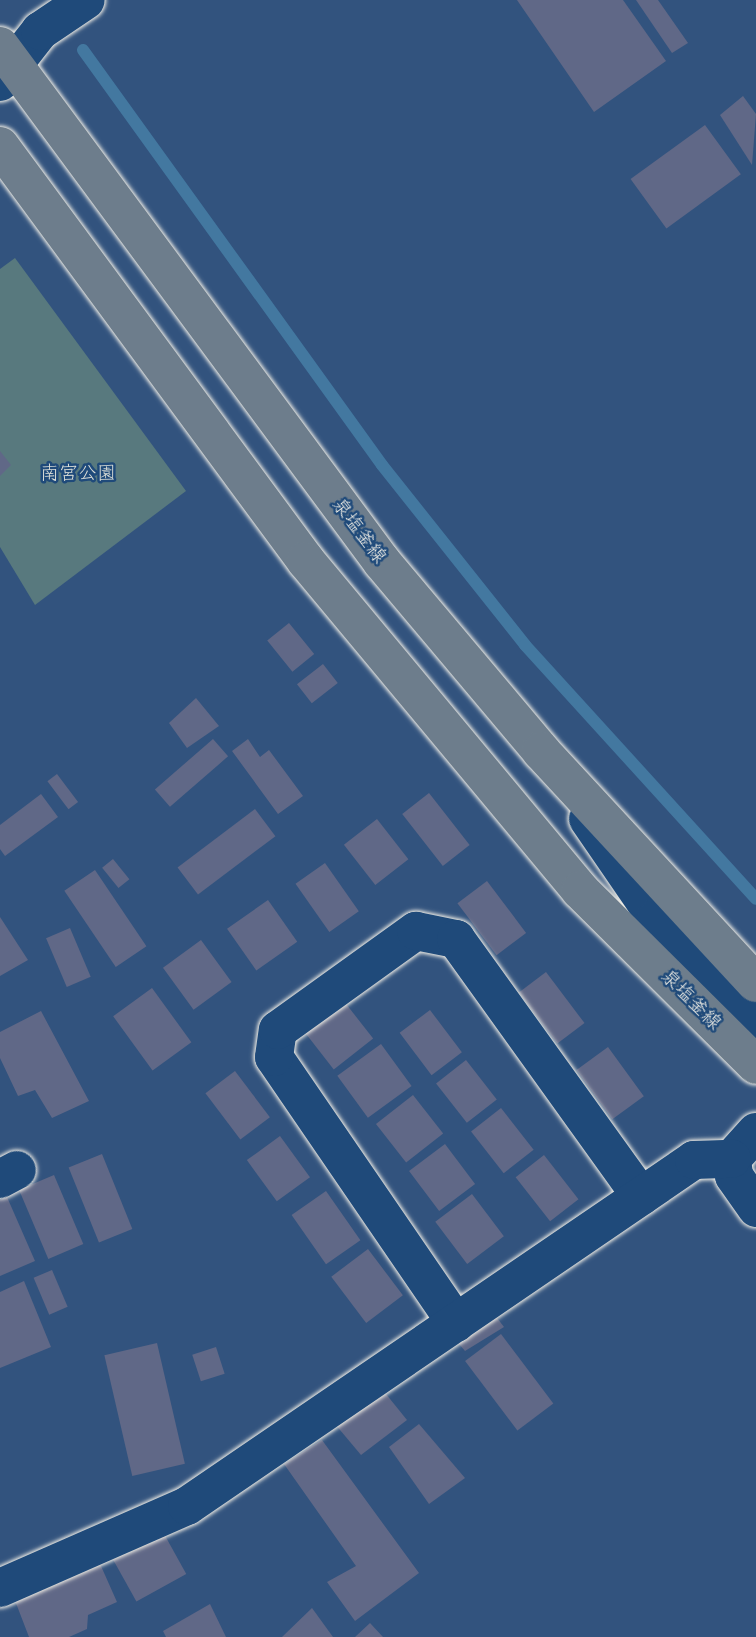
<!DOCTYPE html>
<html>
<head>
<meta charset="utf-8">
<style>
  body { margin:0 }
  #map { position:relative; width:756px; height:1637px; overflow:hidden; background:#32537e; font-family:"Comic Neue","Klee One",sans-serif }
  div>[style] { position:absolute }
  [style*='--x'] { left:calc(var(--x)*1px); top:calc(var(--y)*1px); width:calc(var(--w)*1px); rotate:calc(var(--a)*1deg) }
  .green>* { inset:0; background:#58797e }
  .stream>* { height:12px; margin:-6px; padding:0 6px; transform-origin:6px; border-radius:6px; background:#4378a0 }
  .building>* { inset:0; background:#606887; transform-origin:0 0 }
  .roads { filter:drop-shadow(0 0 2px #f4f1e8) drop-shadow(0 0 2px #f4f1e8) }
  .minor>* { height:38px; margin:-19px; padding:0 19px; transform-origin:19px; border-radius:19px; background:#1f4a7a }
  .major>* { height:38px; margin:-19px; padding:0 19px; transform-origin:19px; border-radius:19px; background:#6d7d8c }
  span { translate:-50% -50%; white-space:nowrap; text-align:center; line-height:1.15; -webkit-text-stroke:5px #1f4a7a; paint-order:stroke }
  .park-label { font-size:19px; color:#dddfd8 }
  .street-label { font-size:19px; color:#f4f1e8 }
</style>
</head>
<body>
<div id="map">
  <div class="green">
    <i style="clip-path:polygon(15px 258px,186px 491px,35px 605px,0 547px,0 269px)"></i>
  </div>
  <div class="stream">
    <i style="--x:83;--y:50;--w:511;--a:54.23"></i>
    <i style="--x:382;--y:465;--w:230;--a:51.5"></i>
    <i style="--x:525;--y:645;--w:343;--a:47.7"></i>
  </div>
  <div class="building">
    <i style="clip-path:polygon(517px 0,623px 0,666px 61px,594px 112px)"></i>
    <i style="clip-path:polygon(636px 0,658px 0,688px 43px,672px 53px)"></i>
    <i style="clip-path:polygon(743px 96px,756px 114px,752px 165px,720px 115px)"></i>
    <i style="left:705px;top:125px;width:61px;height:92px;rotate:54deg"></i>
    <i style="clip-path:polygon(0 451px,11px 465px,0 476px)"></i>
    <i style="left:289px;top:623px;width:40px;height:28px;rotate:51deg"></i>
    <i style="left:323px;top:664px;width:24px;height:33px;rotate:52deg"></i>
    <i style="clip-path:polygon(196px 698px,219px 726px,187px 748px,169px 723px)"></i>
    <i style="left:213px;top:739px;width:23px;height:77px;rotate:49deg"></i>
    <i style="clip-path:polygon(248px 739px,260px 757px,269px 750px,303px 796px,278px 814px,232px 751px)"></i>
    <i style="left:57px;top:774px;width:35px;height:12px;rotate:53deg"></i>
    <i style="left:429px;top:793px;width:66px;height:34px;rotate:52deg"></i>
    <i style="clip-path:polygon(41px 794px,58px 817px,5px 856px,0 849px,0 825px)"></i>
    <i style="left:255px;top:809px;width:34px;height:97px;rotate:53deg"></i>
    <i style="left:377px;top:819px;width:51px;height:42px;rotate:52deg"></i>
    <i style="left:113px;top:859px;width:26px;height:14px;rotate:51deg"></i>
    <i style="left:325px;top:863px;width:59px;height:36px;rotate:55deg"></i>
    <i style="left:95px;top:870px;width:92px;height:37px;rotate:56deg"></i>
    <i style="left:487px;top:881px;width:65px;height:37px;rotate:53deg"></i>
    <i style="left:268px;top:900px;width:51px;height:50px;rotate:55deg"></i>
    <i style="clip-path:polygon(0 917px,28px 960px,0 976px)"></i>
    <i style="left:70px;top:928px;width:53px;height:26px;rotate:67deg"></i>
    <i style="left:201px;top:940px;width:52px;height:47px;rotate:54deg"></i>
    <i style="left:546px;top:972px;width:64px;height:34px;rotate:53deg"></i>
    <i style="left:152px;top:988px;width:67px;height:48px;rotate:54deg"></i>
    <i style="left:343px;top:1000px;width:49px;height:50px;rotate:52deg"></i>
    <i style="left:430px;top:1010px;width:53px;height:38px;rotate:53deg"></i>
    <i style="clip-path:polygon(41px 1011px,89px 1101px,52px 1118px,35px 1090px,18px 1096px,0 1058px,0 1032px)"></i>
    <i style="left:381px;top:1044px;width:52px;height:54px;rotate:54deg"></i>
    <i style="left:608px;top:1047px;width:61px;height:39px;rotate:54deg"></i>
    <i style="left:466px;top:1060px;width:50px;height:38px;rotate:52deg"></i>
    <i style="left:235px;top:1071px;width:58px;height:37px;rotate:53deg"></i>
    <i style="left:413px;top:1095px;width:49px;height:47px;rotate:52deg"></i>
    <i style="left:501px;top:1108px;width:53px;height:38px;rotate:52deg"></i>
    <i style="left:280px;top:1136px;width:51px;height:41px;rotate:54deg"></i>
    <i style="left:445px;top:1144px;width:50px;height:45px;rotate:53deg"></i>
    <i style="left:102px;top:1154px;width:81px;height:36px;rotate:68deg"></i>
    <i style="left:544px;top:1155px;width:56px;height:36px;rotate:52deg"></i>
    <i style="left:54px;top:1175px;width:75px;height:38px;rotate:67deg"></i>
    <i style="left:326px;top:1191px;width:60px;height:42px;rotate:55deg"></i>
    <i style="left:472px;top:1194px;width:53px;height:46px;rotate:53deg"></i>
    <i style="clip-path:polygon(7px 1197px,35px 1261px,0 1276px,0 1200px)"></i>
    <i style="left:368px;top:1249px;width:58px;height:46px;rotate:53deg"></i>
    <i style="left:52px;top:1270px;width:40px;height:20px;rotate:67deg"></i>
    <i style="clip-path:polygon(24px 1281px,51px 1347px,0 1368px,0 1292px)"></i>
    <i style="clip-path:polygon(491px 1310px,504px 1327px,465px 1351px,454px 1338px)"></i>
    <i style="left:501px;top:1334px;width:87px;height:45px;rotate:53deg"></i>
    <i style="left:157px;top:1343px;width:124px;height:54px;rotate:77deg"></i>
    <i style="left:216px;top:1347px;width:28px;height:25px;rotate:72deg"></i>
    <i style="clip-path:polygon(386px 1394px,407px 1420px,361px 1455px,335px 1424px)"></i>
    <i style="clip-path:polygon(419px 1424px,465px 1478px,429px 1504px,389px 1447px)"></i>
    <i style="clip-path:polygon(322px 1440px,419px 1573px,355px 1621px,327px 1582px,356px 1566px,284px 1464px)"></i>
    <i style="left:163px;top:1532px;width:48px;height:57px;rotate:61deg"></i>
    <i style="clip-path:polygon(97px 1557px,117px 1602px,88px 1615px,87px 1629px,69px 1637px,29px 1637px,14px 1598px)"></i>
    <i style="clip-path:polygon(210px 1604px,226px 1637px,166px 1637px,163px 1631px)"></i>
    <i style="clip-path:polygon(312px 1608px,333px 1637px,282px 1637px)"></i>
    <i style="clip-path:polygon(370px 1623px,383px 1637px,355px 1637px)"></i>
  </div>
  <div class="roads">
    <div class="minor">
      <i style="--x:0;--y:82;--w:65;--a:-51.9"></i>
      <i style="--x:40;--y:31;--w:55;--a:-34"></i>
      <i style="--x:588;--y:819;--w:120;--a:55.5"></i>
      <i style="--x:656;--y:918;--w:145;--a:46.4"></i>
      <i style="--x:756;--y:1132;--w:36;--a:132"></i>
      <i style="--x:732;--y:1159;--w:17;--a:83"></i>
      <i style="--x:734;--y:1176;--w:39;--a:55"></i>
      <i style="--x:0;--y:1179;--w:19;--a:-28"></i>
      <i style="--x:456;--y:1323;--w:322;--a:-124.4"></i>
      <i style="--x:274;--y:1057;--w:27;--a:-82"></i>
      <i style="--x:278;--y:1030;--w:170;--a:-35.7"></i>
      <i style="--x:416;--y:931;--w:41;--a:11.3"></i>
      <i style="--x:456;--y:939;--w:317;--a:54.3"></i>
      <i style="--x:0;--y:1588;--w:204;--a:-23.7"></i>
      <i style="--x:187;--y:1506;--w:614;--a:-34.31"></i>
      <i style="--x:694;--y:1160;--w:38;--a:-2"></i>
    </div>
    <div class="major">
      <i style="--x:0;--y:46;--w:642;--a:53.49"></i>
      <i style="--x:382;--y:562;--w:247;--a:49.9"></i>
      <i style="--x:541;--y:751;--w:316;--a:47.2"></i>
      <i style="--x:0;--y:146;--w:516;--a:53.6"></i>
      <i style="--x:306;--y:561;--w:428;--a:50.2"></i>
      <i style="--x:580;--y:890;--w:248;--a:44.8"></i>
    </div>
  </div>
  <div class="park-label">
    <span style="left:78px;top:474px">南宮公園</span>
  </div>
  <div class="street-label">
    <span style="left:359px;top:531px;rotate:53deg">泉塩釜線</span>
    <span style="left:691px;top:1000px;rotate:45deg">泉塩釜線</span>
  </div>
</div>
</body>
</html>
